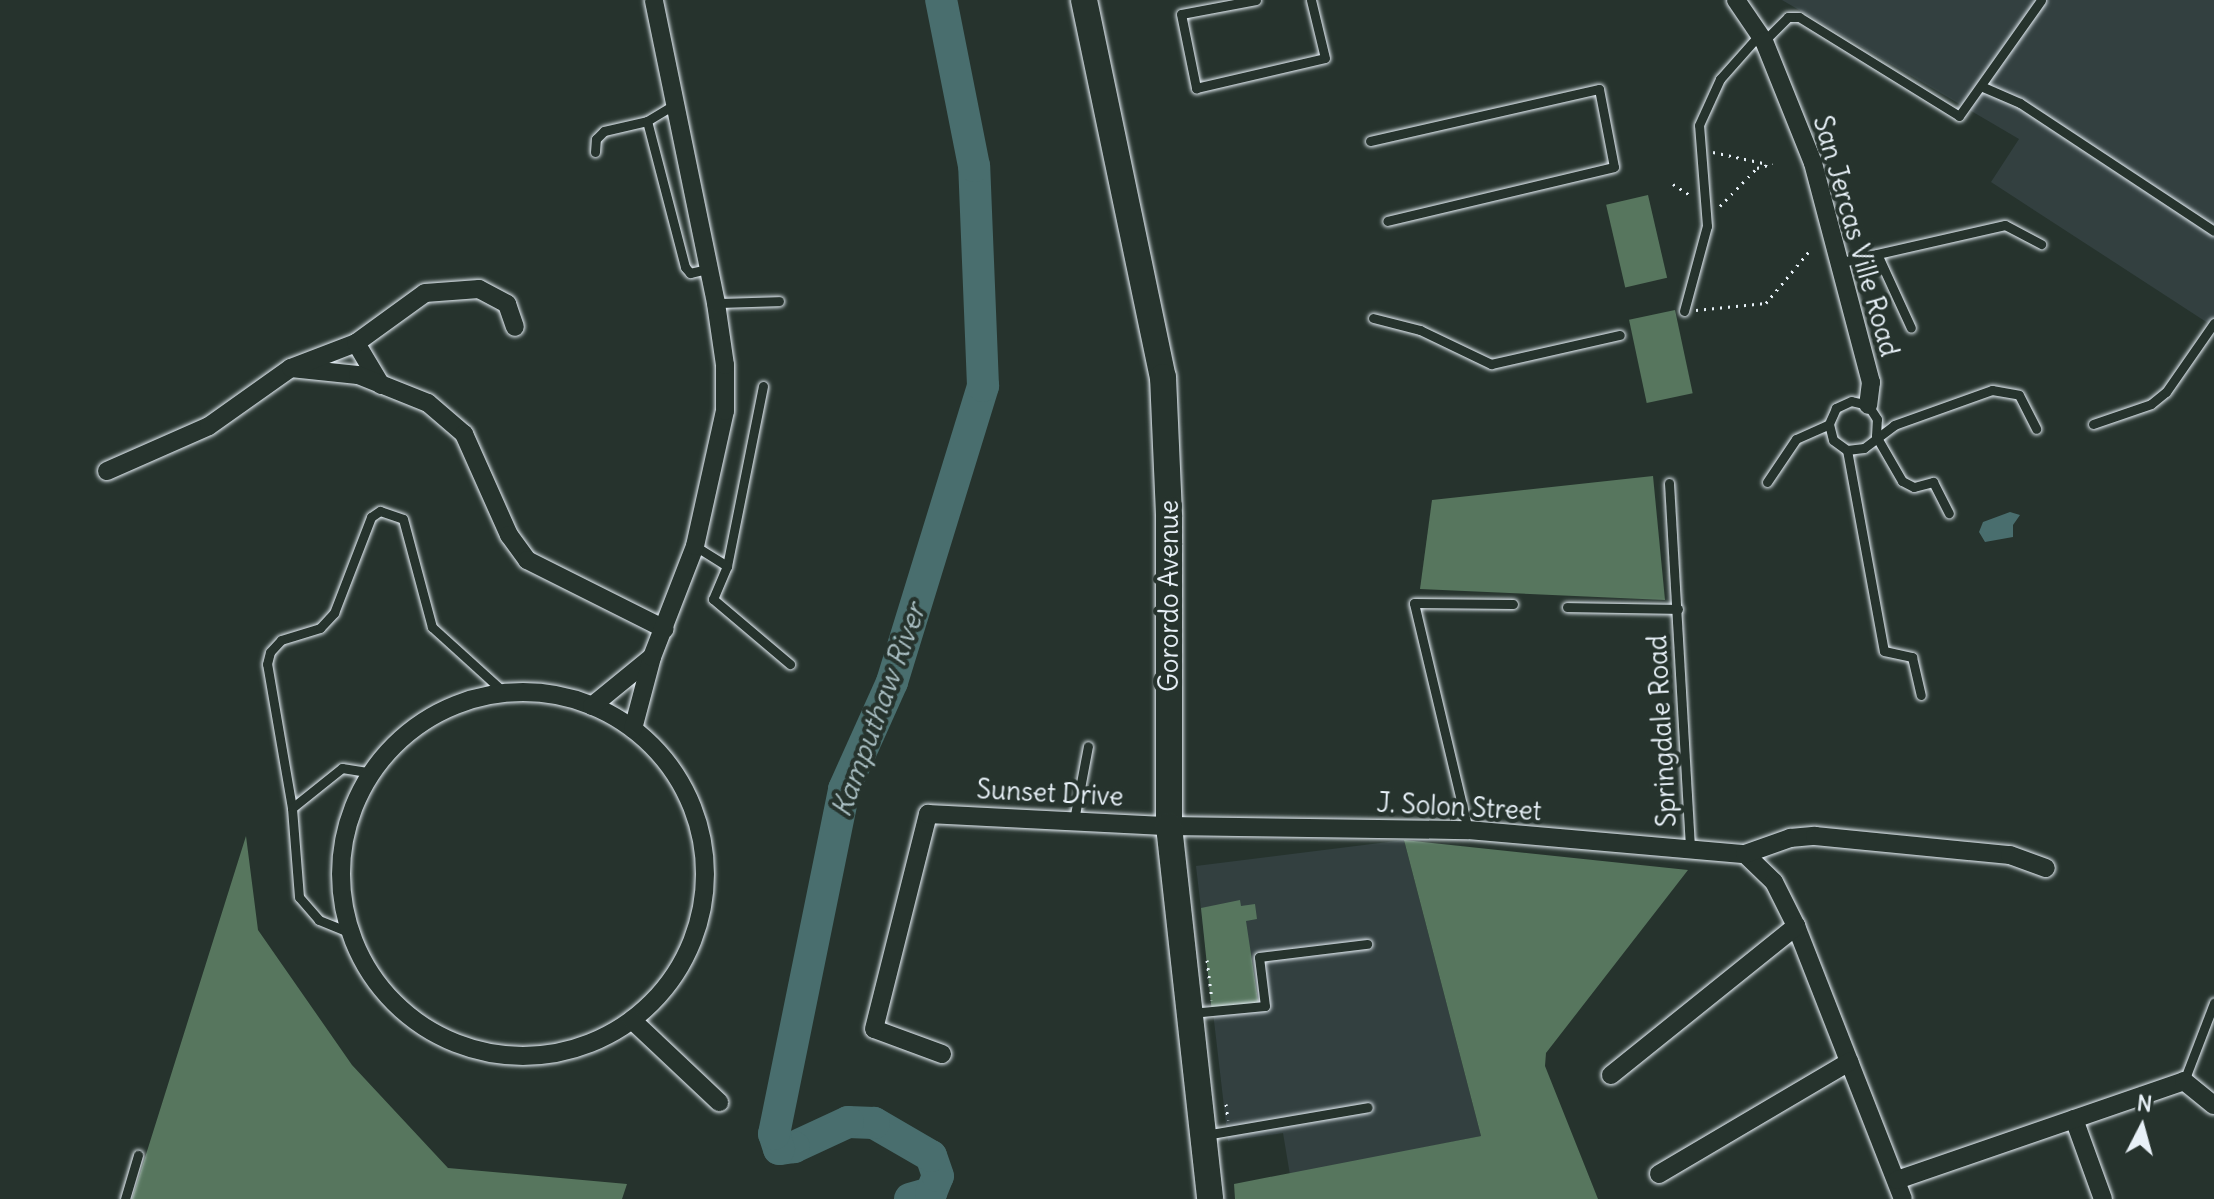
<!DOCTYPE html>
<html>
<head>
<meta charset="utf-8">
<style>
  body { margin:0 }
  #map { position:relative; width:2214px; height:1199px; overflow:hidden; background:#26332d; font-family:Delius,sans-serif }
  div>[style] { position:absolute }
  [style*='--x'] { left:calc(var(--x)*1px); top:calc(var(--y)*1px); width:calc(var(--w)*1px); rotate:calc(var(--a)*1deg) }
  .built>* { inset:0; background:#334040 }
  .green>* { inset:0; background:#57765e; transform-origin:0 0 }
  .water>* { inset:0; background:#496e6e }
  .river>* { height:32px; margin:-16px; padding:0 16px; transform-origin:16px; border-radius:16px; background:#496e6e }
  .path>* { height:3px; margin-top:-1.5px; transform-origin:0; background:repeating-linear-gradient(90deg,#e8f1f8 0 2px,transparent 0 8px) }
  .roads { filter:drop-shadow(0 0 2px #e8f1f8) drop-shadow(0 0 2px #e8f1f8) }
  .service>* { height:9px; margin:-4.5px; padding:0 4.5px; transform-origin:4.5px; border-radius:4.5px; background:#26332d }
  .minor>* { height:18px; margin:-9px; padding:0 9px; transform-origin:9px; border-radius:9px; background:#26332d }
  .minor>.ring { margin:-9px; padding:0; box-sizing:content-box; background:none; border:18px solid #26332d; border-radius:50% }
  .secondary>* { height:26px; margin:-13px; padding:0 13px; transform-origin:13px; border-radius:13px; background:#26332d }
  span { translate:-50% -50%; white-space:nowrap; text-align:center; line-height:1.15; -webkit-text-stroke:8px #26332d; paint-order:stroke }
  .street-label { font-size:26px; color:#e8f1f8 }
  .water-label { font-size:28px; color:#a8bdc1; font-style:italic }
  .north { position:absolute; left:2102px; top:1087px; width:80px; height:80px; -webkit-text-stroke:6px #26332d; paint-order:stroke; rotate:6deg; font-size:22px; font-weight:700; line-height:32px; text-align:center; color:#e8f1f8 }
  .north::after { content:''; display:block; margin:auto; width:28px; height:36px; background:#e8f1f8; clip-path:polygon(50% 0,100% 100%,50% 72%,0 100%) }
</style>
</head>
<body>
<div id="map">
  <div class="built">
    <i style="clip-path:polygon(1782px 0,2214px 0,2214px 327px,1991px 182px,2019px 139px)"></i>
    <i style="clip-path:polygon(1404px 840px,1481px 1136px,1290px 1175px,1283px 1133px,1228px 1141px,1196px 866px)"></i>
  </div>
  <div class="green">
    <i style="left:1648px;top:195px;width:85px;height:43px;rotate:77deg"></i>
    <i style="left:1675px;top:310px;width:85px;height:47px;rotate:78deg"></i>
    <i style="clip-path:polygon(1653px 476px,1665px 600px,1420px 589px,1432px 500px)"></i>
    <i style="clip-path:polygon(246px 836px,258px 930px,352px 1065px,448px 1168px,627px 1184px,622px 1199px,132px 1199px)"></i>
    <i style="clip-path:polygon(1404px 840px,1688px 870px,1546px 1053px,1545px 1066px,1598px 1199px,1235px 1199px,1234px 1184px,1481px 1136px)"></i>
    <i style="clip-path:polygon(1240px 900px,1241px 906px,1255px 904px,1257px 919px,1246px 921px,1259px 1007px,1212px 1013px,1201px 908px)"></i>
  </div>
  <div class="water">
    <i style="clip-path:polygon(2010px 512px,2020px 515px,2013px 525px,2013px 537px,1985px 542px,1979px 532px,1983px 522px)"></i>
  </div>
  <div class="river">
    <i style="--x:910;--y:1199;--w:22;--a:-16"></i>
    <i style="--x:931;--y:1193;--w:18;--a:-68"></i>
    <i style="--x:938;--y:1176;--w:21;--a:-109"></i>
    <i style="--x:931;--y:1156;--w:66;--a:-149.9"></i>
    <i style="--x:874;--y:1123;--w:26;--a:-178"></i>
    <i style="--x:848;--y:1122;--w:60;--a:155.2"></i>
    <i style="--x:794;--y:1147;--w:15;--a:172"></i>
    <i style="--x:779;--y:1149;--w:16;--a:-108"></i>
    <i style="--x:774;--y:1134;--w:352;--a:-78.5"></i>
    <i style="--x:844;--y:789;--w:117;--a:-65.8"></i>
    <i style="--x:892;--y:682;--w:310;--a:-72.9"></i>
    <i style="--x:983;--y:386;--w:220;--a:-92.3"></i>
    <i style="--x:974;--y:166;--w:169;--a:-101.2"></i>
  </div>
  <div class="path">
    <i style="--x:1713;--y:152;--w:56;--a:12.3"></i>
    <i style="--x:1673;--y:184;--w:20;--a:33"></i>
    <i style="--x:1720;--y:206;--w:53;--a:-45.8"></i>
    <i style="--x:1757;--y:168;--w:16;--a:-15"></i>
    <i style="--x:1696;--y:310;--w:70;--a:-5.7"></i>
    <i style="--x:1766;--y:303;--w:70;--a:-50.2"></i>
    <i style="--x:1207;--y:960;--w:40;--a:82.9"></i>
    <i style="--x:1226;--y:1104;--w:16;--a:83"></i>
  </div>
  <div class="roads">
    <div class="service">
      <i style="--x:1256;--y:0;--w:76;--a:169.4"></i>
      <i style="--x:1181;--y:14;--w:76;--a:78.5"></i>
      <i style="--x:1196;--y:88;--w:132;--a:-13.1"></i>
      <i style="--x:1325;--y:58;--w:60;--a:-103.6"></i>
      <i style="--x:1764;--y:41;--w:34;--a:-45"></i>
      <i style="--x:1788;--y:17;--w:11;--a:0"></i>
      <i style="--x:1799;--y:17;--w:188;--a:31.7"></i>
      <i style="--x:1959;--y:116;--w:142;--a:-54.7"></i>
      <i style="--x:1983;--y:87;--w:40;--a:23.4"></i>
      <i style="--x:2020;--y:103;--w:232;--a:33.4"></i>
      <i style="--x:647;--y:121;--w:33;--a:-31"></i>
      <i style="--x:1370;--y:141;--w:235;--a:-12.8"></i>
      <i style="--x:1599;--y:89;--w:79;--a:79.1"></i>
      <i style="--x:1614;--y:167;--w:233;--a:166.6"></i>
      <i style="--x:595;--y:152;--w:13;--a:-86"></i>
      <i style="--x:596;--y:139;--w:11;--a:-45"></i>
      <i style="--x:604;--y:131;--w:44;--a:-13.1"></i>
      <i style="--x:647;--y:121;--w:151;--a:75.4"></i>
      <i style="--x:685;--y:267;--w:8;--a:50"></i>
      <i style="--x:690;--y:273;--w:18;--a:-13"></i>
      <i style="--x:1877;--y:254;--w:81;--a:65.3"></i>
      <i style="--x:1842;--y:262;--w:167;--a:-12.8"></i>
      <i style="--x:2005;--y:225;--w:41;--a:27.8"></i>
      <i style="--x:716;--y:303;--w:63;--a:-1.8"></i>
      <i style="--x:1684;--y:311;--w:88;--a:-74.9"></i>
      <i style="--x:1707;--y:226;--w:101;--a:-94.5"></i>
      <i style="--x:1699;--y:125;--w:51;--a:-65.5"></i>
      <i style="--x:1720;--y:79;--w:60;--a:-48.4"></i>
      <i style="--x:1373;--y:318;--w:49;--a:14.3"></i>
      <i style="--x:1420;--y:330;--w:79;--a:25.6"></i>
      <i style="--x:1491;--y:364;--w:132;--a:-12.7"></i>
      <i style="--x:763;--y:386;--w:184;--a:101.3"></i>
      <i style="--x:727;--y:566;--w:36;--a:113"></i>
      <i style="--x:713;--y:599;--w:101;--a:40.2"></i>
      <i style="--x:2093;--y:424;--w:61;--a:-19"></i>
      <i style="--x:2151;--y:404;--w:19;--a:-39"></i>
      <i style="--x:2166;--y:392;--w:84;--a:-55.2"></i>
      <i style="--x:1876;--y:436;--w:17;--a:-87"></i>
      <i style="--x:1877;--y:419;--w:17;--a:-123"></i>
      <i style="--x:1868;--y:405;--w:17;--a:-167"></i>
      <i style="--x:1851;--y:401;--w:17;--a:155"></i>
      <i style="--x:1836;--y:408;--w:17;--a:114"></i>
      <i style="--x:1829;--y:424;--w:16;--a:76"></i>
      <i style="--x:1833;--y:440;--w:17;--a:36"></i>
      <i style="--x:1847;--y:450;--w:17;--a:-7"></i>
      <i style="--x:1864;--y:448;--w:38;--a:-37"></i>
      <i style="--x:1894;--y:425;--w:104;--a:-19.7"></i>
      <i style="--x:1992;--y:390;--w:27;--a:10"></i>
      <i style="--x:2019;--y:395;--w:38;--a:63"></i>
      <i style="--x:1876;--y:436;--w:52;--a:60"></i>
      <i style="--x:1902;--y:481;--w:13;--a:27"></i>
      <i style="--x:1914;--y:487;--w:20;--a:-15"></i>
      <i style="--x:1933;--y:482;--w:35;--a:63"></i>
      <i style="--x:1847;--y:450;--w:204;--a:79.6"></i>
      <i style="--x:1884;--y:651;--w:29;--a:12"></i>
      <i style="--x:1912;--y:657;--w:39;--a:77"></i>
      <i style="--x:1767;--y:482;--w:52;--a:-56"></i>
      <i style="--x:1796;--y:439;--w:36;--a:-24"></i>
      <i style="--x:1669;--y:483;--w:368;--a:86.7"></i>
      <i style="--x:695;--y:546;--w:38;--a:32"></i>
      <i style="--x:1567;--y:607;--w:111;--a:1"></i>
      <i style="--x:292;--y:808;--w:146;--a:-99.8"></i>
      <i style="--x:267;--y:664;--w:12;--a:-76"></i>
      <i style="--x:270;--y:652;--w:16;--a:-47"></i>
      <i style="--x:281;--y:640;--w:41;--a:-17.1"></i>
      <i style="--x:320;--y:628;--w:21;--a:-47"></i>
      <i style="--x:334;--y:613;--w:103;--a:-68.9"></i>
      <i style="--x:371;--y:517;--w:11;--a:-34"></i>
      <i style="--x:380;--y:511;--w:24;--a:19"></i>
      <i style="--x:403;--y:519;--w:112;--a:75"></i>
      <i style="--x:432;--y:627;--w:100;--a:42.2"></i>
      <i style="--x:1074;--y:820;--w:75;--a:-79.3"></i>
      <i style="--x:1468;--y:830;--w:233;--a:-103.4"></i>
      <i style="--x:1414;--y:603;--w:99;--a:0.6"></i>
      <i style="--x:351;--y:933;--w:35;--a:-158"></i>
      <i style="--x:319;--y:920;--w:30;--a:-131"></i>
      <i style="--x:299;--y:897;--w:89;--a:-94.5"></i>
      <i style="--x:292;--y:808;--w:64;--a:-38.7"></i>
      <i style="--x:342;--y:768;--w:30;--a:9"></i>
      <i style="--x:1191;--y:1013;--w:74;--a:-5.4"></i>
      <i style="--x:1265;--y:1006;--w:49;--a:-97"></i>
      <i style="--x:1259;--y:957;--w:109;--a:-6.9"></i>
      <i style="--x:2184;--y:1081;--w:84;--a:-69"></i>
      <i style="--x:1205;--y:1135;--w:165;--a:-9.7"></i>
      <i style="--x:125;--y:1199;--w:46;--a:-73.5"></i>
    </div>
    <div class="minor">
      <i style="--x:1736;--y:0;--w:50;--a:55.7"></i>
      <i style="--x:1764;--y:41;--w:131;--a:68.1"></i>
      <i style="--x:1813;--y:163;--w:227;--a:75.2"></i>
      <i style="--x:1871;--y:382;--w:23;--a:97"></i>
      <i style="--x:356;--y:343;--w:49;--a:59.2"></i>
      <i style="--x:291;--y:368;--w:67;--a:6"></i>
      <i style="--x:358;--y:375;--w:75;--a:21.8"></i>
      <i style="--x:428;--y:403;--w:48;--a:40.7"></i>
      <i style="--x:464;--y:434;--w:111;--a:66"></i>
      <i style="--x:509;--y:535;--w:31;--a:54"></i>
      <i style="--x:527;--y:560;--w:154;--a:26.6"></i>
      <i style="--x:107;--y:471;--w:111;--a:-23.8"></i>
      <i style="--x:209;--y:426;--w:100;--a:-35.3"></i>
      <i style="--x:291;--y:368;--w:70;--a:-21"></i>
      <i style="--x:356;--y:343;--w:85;--a:-35.9"></i>
      <i style="--x:425;--y:293;--w:54;--a:-4.2"></i>
      <i style="--x:479;--y:289;--w:32;--a:28"></i>
      <i style="--x:507;--y:304;--w:24;--a:71"></i>
      <i class="ring" style="left:341px;top:692px;width:346px;height:346px"></i>
      <i style="--x:592;--y:706;--w:77;--a:-39.2"></i>
      <i style="--x:633;--y:729;--w:74;--a:-75.2"></i>
      <i style="--x:652;--y:657;--w:119;--a:-68.8"></i>
      <i style="--x:695;--y:546;--w:138;--a:-77.5"></i>
      <i style="--x:725;--y:411;--w:46;--a:-90"></i>
      <i style="--x:725;--y:365;--w:63;--a:-98.3"></i>
      <i style="--x:716;--y:303;--w:309;--a:-101.6"></i>
      <i style="--x:1745;--y:854;--w:40;--a:44"></i>
      <i style="--x:1774;--y:882;--w:49;--a:63.4"></i>
      <i style="--x:1796;--y:926;--w:293;--a:68.6"></i>
      <i style="--x:632;--y:1020;--w:120;--a:43.3"></i>
      <i style="--x:942;--y:1054;--w:72;--a:-159.8"></i>
      <i style="--x:874;--y:1029;--w:222;--a:-75.9"></i>
      <i style="--x:928;--y:814;--w:241;--a:2.9"></i>
      <i style="--x:1169;--y:826;--w:299;--a:0.8"></i>
      <i style="--x:1468;--y:830;--w:278;--a:5"></i>
      <i style="--x:1745;--y:854;--w:48;--a:-19.6"></i>
      <i style="--x:1790;--y:838;--w:25;--a:-5"></i>
      <i style="--x:1815;--y:836;--w:196;--a:5.6"></i>
      <i style="--x:2010;--y:855;--w:38;--a:20"></i>
      <i style="--x:1611;--y:1075;--w:238;--a:-38.8"></i>
      <i style="--x:2074;--y:1119;--w:85;--a:70.1"></i>
      <i style="--x:1659;--y:1174;--w:221;--a:-30.5"></i>
      <i style="--x:1897;--y:1180;--w:304;--a:-19"></i>
      <i style="--x:2184;--y:1081;--w:38;--a:39"></i>
    </div>
    <div class="secondary">
      <i style="--x:1084;--y:0;--w:385;--a:78.2"></i>
      <i style="--x:1163;--y:377;--w:140;--a:87.5"></i>
      <i style="--x:1169;--y:517;--w:309;--a:90"></i>
      <i style="--x:1169;--y:826;--w:375;--a:83.7"></i>
    </div>
  </div>
  <div class="street-label">
    <span style="left:1856px;top:236px;rotate:74deg">San Jercas Ville Road</span>
    <span style="left:1169px;top:596px;rotate:-90deg">Gorordo Avenue</span>
    <span style="left:1662px;top:731px;rotate:-93deg">Springdale Road</span>
    <span style="left:1050px;top:793px;rotate:3deg">Sunset Drive</span>
    <span style="left:1459px;top:807px;rotate:3deg">J. Solon Street</span>
  </div>
  <div class="water-label">
    <span style="left:878px;top:710px;rotate:-70deg">Kamputhaw River</span>
  </div>
  <div class="north">N</div>
</div>
</body>
</html>
